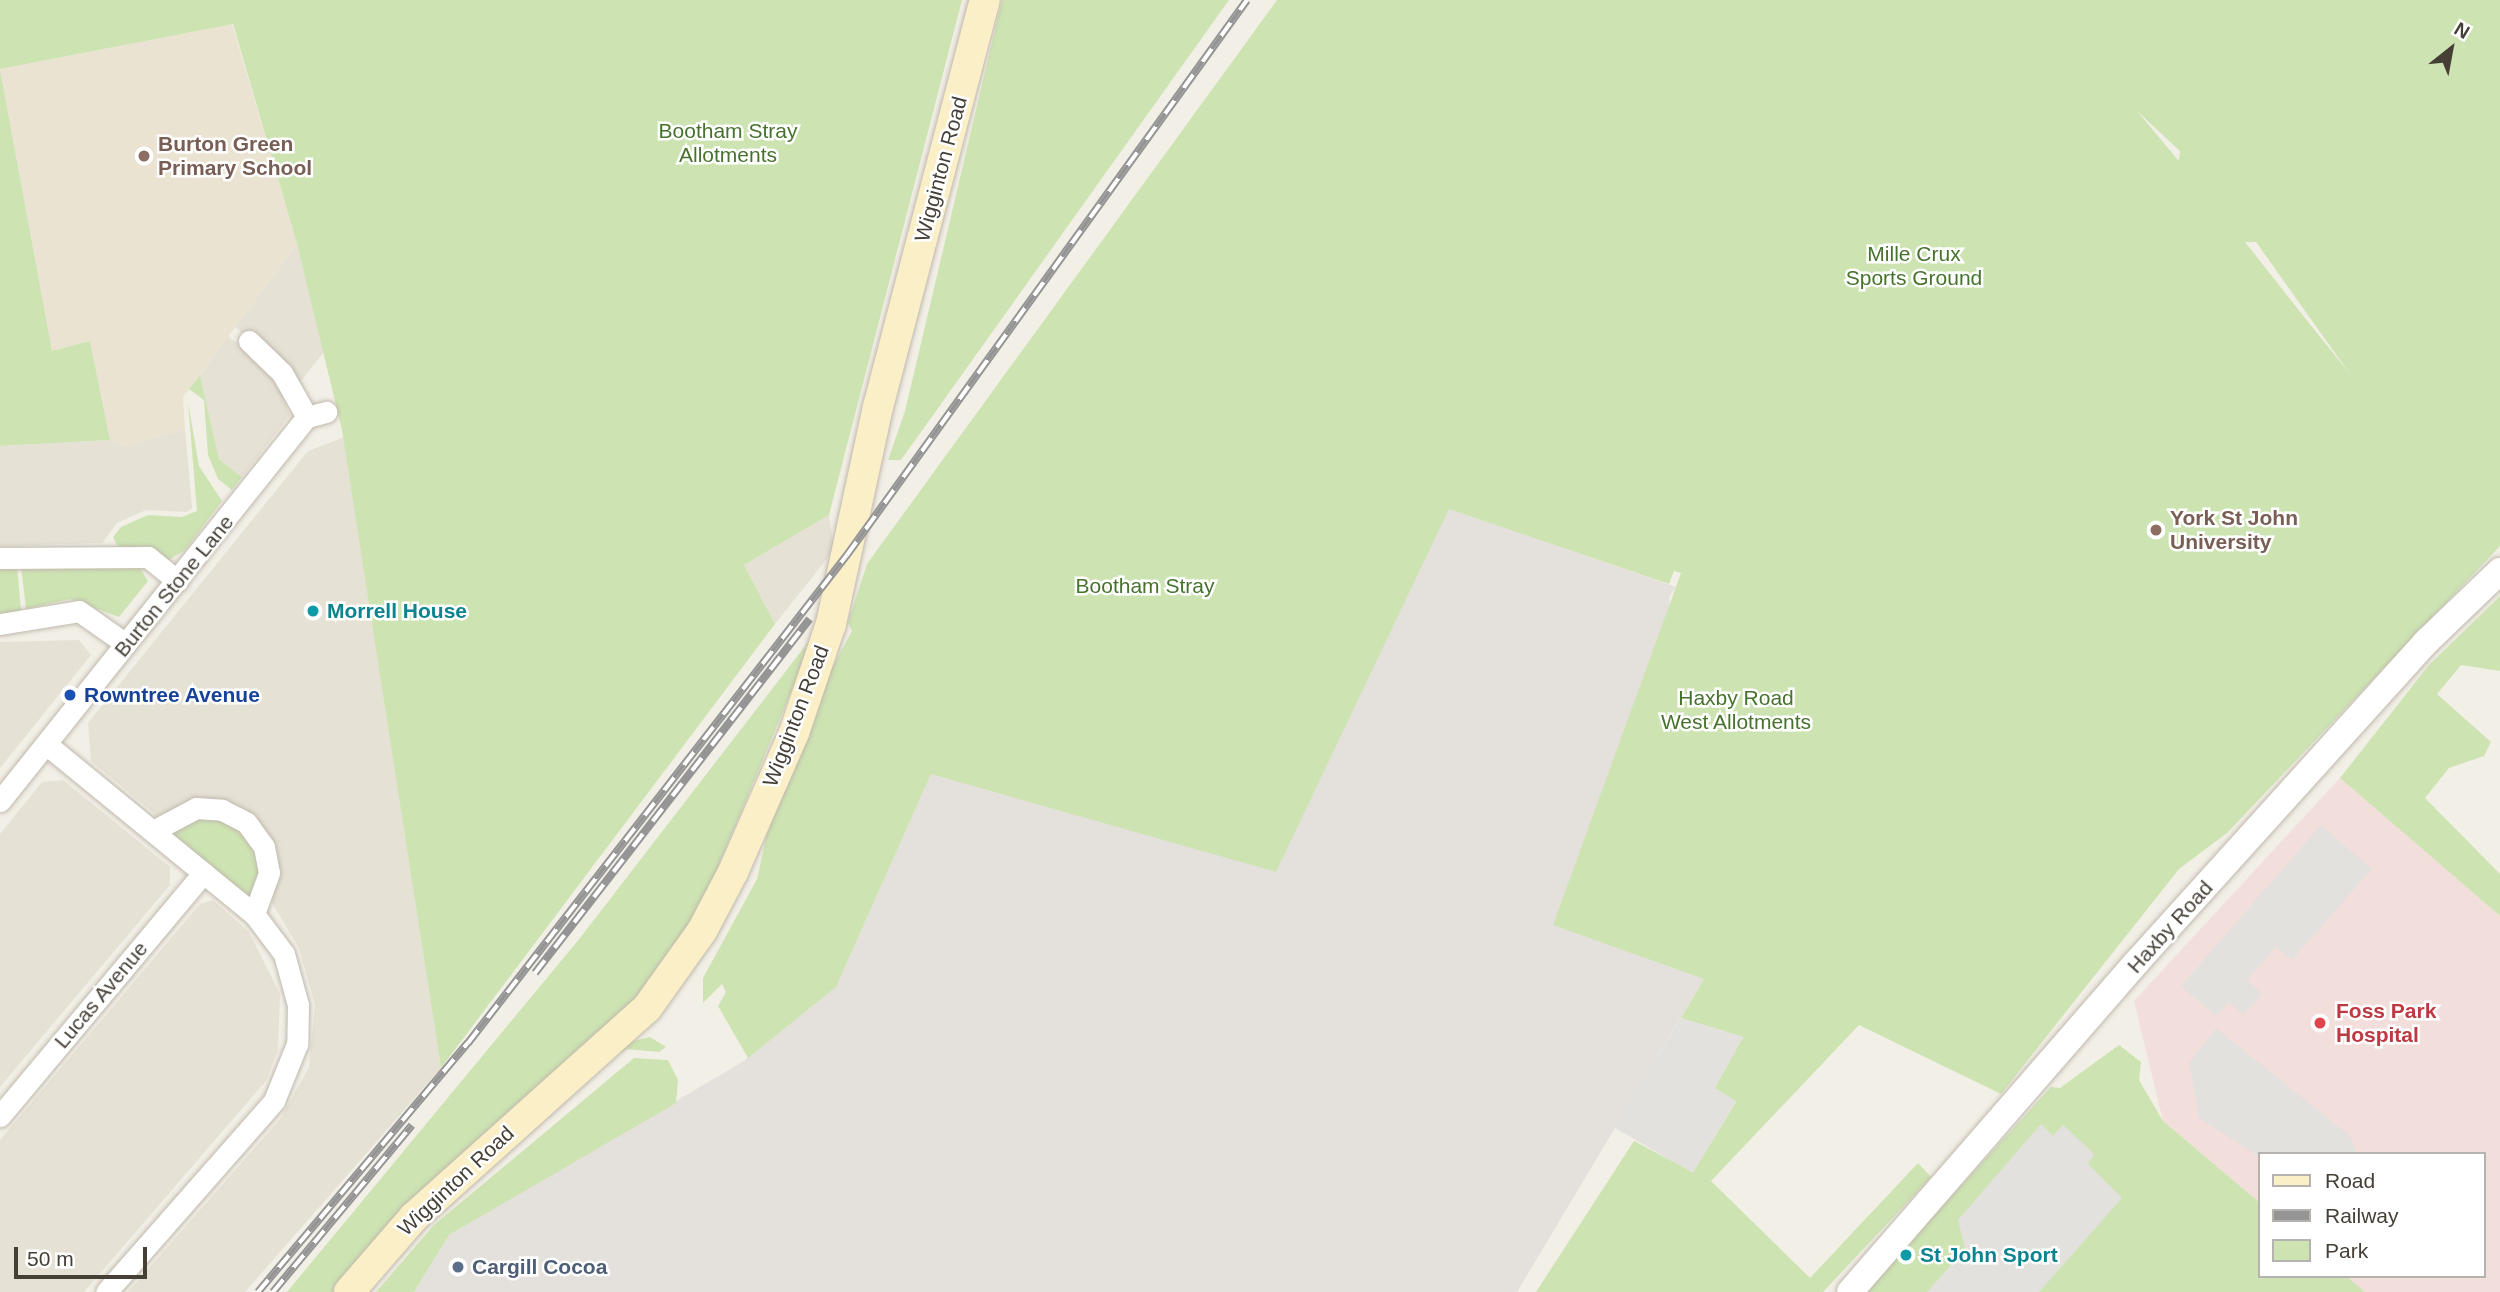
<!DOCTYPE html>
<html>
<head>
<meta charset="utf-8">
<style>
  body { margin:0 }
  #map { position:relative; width:2500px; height:1292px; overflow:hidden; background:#f2efe7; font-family:Helvetica,sans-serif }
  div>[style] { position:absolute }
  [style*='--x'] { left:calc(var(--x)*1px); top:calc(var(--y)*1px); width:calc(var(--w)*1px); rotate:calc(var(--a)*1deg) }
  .residential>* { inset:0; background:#e6e1d5 }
  .industrial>* { inset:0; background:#e4e0db }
  .education>* { inset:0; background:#eae3d1 }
  .medical>* { inset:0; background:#f2dedb }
  .green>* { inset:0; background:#cde4b2 }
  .parking>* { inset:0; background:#e3e1de }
  .roads { filter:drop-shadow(0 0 2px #c0b9ad) drop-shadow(0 0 2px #c0b9ad) }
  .minor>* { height:21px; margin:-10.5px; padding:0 10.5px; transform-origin:10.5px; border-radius:10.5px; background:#fff }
  .tertiary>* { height:26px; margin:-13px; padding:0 13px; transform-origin:13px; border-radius:13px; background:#fff }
  .secondary>* { height:30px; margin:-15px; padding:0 15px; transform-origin:15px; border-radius:15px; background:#fbefc8 }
  .rail>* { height:8px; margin-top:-4px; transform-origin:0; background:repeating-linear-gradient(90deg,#fff 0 16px,#959595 0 32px); box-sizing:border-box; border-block:2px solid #959595 }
  .dots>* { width:19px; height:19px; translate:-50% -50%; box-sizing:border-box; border:4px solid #fff; border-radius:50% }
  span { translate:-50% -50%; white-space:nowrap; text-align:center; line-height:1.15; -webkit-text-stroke:5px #fff; paint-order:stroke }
  .park-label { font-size:21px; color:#47722d }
  .education-label { font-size:21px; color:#785e54; font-weight:700 }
  .left { translate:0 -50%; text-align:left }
  .street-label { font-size:21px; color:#453f36 }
  .culture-label { font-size:21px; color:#0d838f; font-weight:700 }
  .transit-label { font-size:21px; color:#164399; font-weight:700 }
  .health-label { font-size:21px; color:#be3a42; font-weight:700 }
  .service-label { font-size:21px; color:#4e5e75; font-weight:700 }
  .legend { position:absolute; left:2258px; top:1152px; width:228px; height:126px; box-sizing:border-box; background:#fff; border:2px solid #b5b2af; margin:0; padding:9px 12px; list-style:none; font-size:21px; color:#453f36 }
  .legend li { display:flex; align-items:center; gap:14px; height:35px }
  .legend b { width:35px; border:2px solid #b5b2af }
  .north { position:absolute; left:2416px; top:14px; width:70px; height:70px; -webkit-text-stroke:5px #fff; paint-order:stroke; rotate:31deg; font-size:19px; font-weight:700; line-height:28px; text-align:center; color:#453f36 }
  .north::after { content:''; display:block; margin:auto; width:24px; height:32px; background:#453f36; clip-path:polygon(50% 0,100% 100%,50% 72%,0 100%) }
  .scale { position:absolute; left:14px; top:1247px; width:133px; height:32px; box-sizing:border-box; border:4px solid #453f36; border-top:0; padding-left:9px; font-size:21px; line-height:24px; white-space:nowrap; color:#453f36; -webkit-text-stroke:5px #fff; paint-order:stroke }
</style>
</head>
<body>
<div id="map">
  <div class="residential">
    <i style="clip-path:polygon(297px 244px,324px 352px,297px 386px,288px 370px,235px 327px)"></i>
    <i style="clip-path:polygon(228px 336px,272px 372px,290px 415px,242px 477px,219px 459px,200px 375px)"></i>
    <i style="clip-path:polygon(185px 429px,192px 508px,187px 512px,146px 510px,117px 523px,102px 543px,0 546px,0 446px,110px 440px,126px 446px)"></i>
    <i style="clip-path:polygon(344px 437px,441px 1068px,245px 1292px,128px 1292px,281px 1118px,309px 1067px,315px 1005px,299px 948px,272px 903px,278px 861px,271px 838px,253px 818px,199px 799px,157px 816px,91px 761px,88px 723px,308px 451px)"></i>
    <i style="clip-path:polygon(829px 515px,834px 550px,775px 624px,744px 565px)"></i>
    <i style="clip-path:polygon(79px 640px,91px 655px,0 768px,0 642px)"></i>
    <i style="clip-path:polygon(63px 780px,170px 867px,170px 885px,0 1087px,0 834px,42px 782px)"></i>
    <i style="clip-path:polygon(213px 900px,249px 932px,280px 994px,278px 1050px,266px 1081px,84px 1292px,0 1292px,0 1140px,200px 904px)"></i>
  </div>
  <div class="industrial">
    <i style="clip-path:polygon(1448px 508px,1676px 587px,1669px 597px,1704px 979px,1517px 1292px,414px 1292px,449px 1235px,744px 1061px,836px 987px,931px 774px,1276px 871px)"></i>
  </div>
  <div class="education">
    <i style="clip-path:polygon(232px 24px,297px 244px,183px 397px,185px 429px,126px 446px,110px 440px,90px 341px,52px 351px,0 69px)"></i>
  </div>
  <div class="medical">
    <i style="clip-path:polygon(2340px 778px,2500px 916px,2500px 1292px,2365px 1292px,2346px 1276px,2484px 1276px,2484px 1154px,2260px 1154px,2260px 1203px,2163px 1121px,2134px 1001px)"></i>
  </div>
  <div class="green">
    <i style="clip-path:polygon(0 0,962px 0,829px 515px,744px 565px,775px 624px,441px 1068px,342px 430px,297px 244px,233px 24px,0 69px,52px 351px,90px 341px,110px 440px,0 446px)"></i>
    <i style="clip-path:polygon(1002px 0,1229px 0,901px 460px,888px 460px,905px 411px)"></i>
    <i style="clip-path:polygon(evenodd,1277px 0,2500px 0,2500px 546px,2227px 833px,2179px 869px,2001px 1094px,1859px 1025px,1711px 1181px,1810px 1278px,1918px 1163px,1931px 1177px,1823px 1292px,1536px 1292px,1634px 1141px,1693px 1172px,1736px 1102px,1714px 1089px,1743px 1037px,1681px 1018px,1704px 979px,1553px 925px,1681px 573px,1674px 571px,1669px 584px,1449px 509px,1276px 872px,931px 774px,836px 987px,748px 1058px,718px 1006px,726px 992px,722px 984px,703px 1003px,703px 978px,757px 879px,766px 837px,823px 684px,852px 631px,848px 622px,867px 564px,1277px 0,2137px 111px,2180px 151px,2179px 160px,2178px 160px,2137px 111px,1277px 0,2245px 242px,2256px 242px,2350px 374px,2305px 318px,2245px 242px)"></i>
    <i style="clip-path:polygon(200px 375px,219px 459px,242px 477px,232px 490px,218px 479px,208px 455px,204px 400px,189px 389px)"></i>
    <i style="clip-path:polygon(188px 402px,199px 466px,222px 501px,185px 550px,167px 561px,119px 550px,113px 537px,121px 527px,148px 515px,182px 517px,197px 511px)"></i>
    <i style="clip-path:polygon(138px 565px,148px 581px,119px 617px,70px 599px,26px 609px,21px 566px)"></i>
    <i style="clip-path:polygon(17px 566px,21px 611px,0 614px,0 567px)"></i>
    <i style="clip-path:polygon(2500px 596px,2500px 671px,2461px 665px,2437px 694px,2491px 742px,2484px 756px,2449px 768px,2425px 798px,2500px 874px,2500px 916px,2340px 778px,2429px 665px)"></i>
    <i style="clip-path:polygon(816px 632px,694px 925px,624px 1014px,339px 1292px,287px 1292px,580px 938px)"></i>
    <i style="clip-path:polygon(202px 815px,237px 825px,257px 850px,260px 881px,251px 901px,165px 831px)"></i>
    <i style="clip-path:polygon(650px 1037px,666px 1047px,659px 1052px,627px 1049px,602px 1063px,629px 1042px)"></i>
    <i style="clip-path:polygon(2119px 1045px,2141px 1062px,2139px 1080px,2163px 1121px,2260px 1203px,2260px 1276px,2346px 1276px,2365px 1292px,1864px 1292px,2051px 1087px,2060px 1088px)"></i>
    <i style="clip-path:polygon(634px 1058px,668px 1060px,678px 1080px,676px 1103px,449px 1235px,414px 1292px,376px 1292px,434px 1225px)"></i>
  </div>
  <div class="parking">
    <i style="clip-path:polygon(2321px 825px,2372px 869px,2292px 960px,2276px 947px,2247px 980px,2262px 994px,2243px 1015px,2229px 1002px,2216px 1016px,2181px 986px)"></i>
    <i style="clip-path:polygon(1681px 1018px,1743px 1037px,1715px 1088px,1736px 1101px,1693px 1173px,1615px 1128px)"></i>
    <i style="clip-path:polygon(2216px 1028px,2350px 1136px,2357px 1154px,2260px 1157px,2199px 1118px,2189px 1063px)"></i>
    <i style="clip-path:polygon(2041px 1124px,2053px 1136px,2063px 1125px,2094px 1154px,2088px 1164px,2122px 1198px,2039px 1292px,1927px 1292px,1965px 1249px,1958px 1220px)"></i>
  </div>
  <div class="roads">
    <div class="minor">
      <i style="--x:249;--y:341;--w:46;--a:44.1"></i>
      <i style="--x:282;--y:373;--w:51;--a:60.4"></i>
      <i style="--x:0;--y:558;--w:148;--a:-0.4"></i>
      <i style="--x:148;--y:557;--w:38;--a:39"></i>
      <i style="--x:0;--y:624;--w:80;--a:-9.3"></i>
      <i style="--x:79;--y:611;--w:57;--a:35.1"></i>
      <i style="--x:46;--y:744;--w:269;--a:39.3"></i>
      <i style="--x:254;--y:914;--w:50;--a:53.1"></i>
      <i style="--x:284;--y:954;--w:53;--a:74.6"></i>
      <i style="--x:298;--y:1005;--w:39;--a:91"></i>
      <i style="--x:297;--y:1044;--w:61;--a:112"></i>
      <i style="--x:274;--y:1101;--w:254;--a:131.3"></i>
      <i style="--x:0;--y:801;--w:492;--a:-51.4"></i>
      <i style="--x:307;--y:417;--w:20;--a:-15"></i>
      <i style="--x:153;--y:831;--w:49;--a:-28.1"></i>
      <i style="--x:196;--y:808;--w:26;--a:4"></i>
      <i style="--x:222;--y:810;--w:27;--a:27"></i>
      <i style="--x:246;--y:822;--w:31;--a:54"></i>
      <i style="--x:264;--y:847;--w:26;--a:79"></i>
      <i style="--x:269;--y:873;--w:44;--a:110.1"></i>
      <i style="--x:0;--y:1116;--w:317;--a:-50.1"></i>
    </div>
    <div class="tertiary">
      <i style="--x:1850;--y:1292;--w:436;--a:-49"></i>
      <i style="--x:2136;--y:963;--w:433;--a:-47.9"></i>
      <i style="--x:2426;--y:642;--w:103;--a:-43.8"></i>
    </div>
    <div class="secondary">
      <i style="--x:349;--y:1292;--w:99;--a:-49.1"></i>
      <i style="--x:414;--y:1217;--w:313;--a:-41.9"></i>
      <i style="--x:647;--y:1008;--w:95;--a:-54.5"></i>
      <i style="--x:702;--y:931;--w:67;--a:-62.3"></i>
      <i style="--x:733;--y:872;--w:152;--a:-66.3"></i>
      <i style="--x:794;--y:733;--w:115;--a:-71.3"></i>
      <i style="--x:831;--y:624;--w:222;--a:-77.8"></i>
      <i style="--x:878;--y:407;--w:421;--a:-75.3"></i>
    </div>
  </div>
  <div class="rail">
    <i style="--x:535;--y:973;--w:448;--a:-52.2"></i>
    <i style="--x:258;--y:1292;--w:326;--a:-49.9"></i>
    <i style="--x:468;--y:1043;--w:618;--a:-52.17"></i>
    <i style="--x:847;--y:555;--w:684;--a:-54.22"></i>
    <i style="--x:273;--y:1292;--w:217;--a:-50.2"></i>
  </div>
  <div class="dots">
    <i style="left:144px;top:156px;background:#8d6e63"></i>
    <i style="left:2156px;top:530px;background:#8d6e63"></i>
    <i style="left:313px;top:611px;background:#0f9aa8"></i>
    <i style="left:70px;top:695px;background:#1a4fb4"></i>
    <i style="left:2320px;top:1023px;background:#e0444e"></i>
    <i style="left:1906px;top:1255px;background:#0f9aa8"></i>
    <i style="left:458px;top:1267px;background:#5c6f8a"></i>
  </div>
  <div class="park-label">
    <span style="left:728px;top:143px">Bootham Stray<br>Allotments</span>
    <span style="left:1914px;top:266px">Mille Crux<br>Sports Ground</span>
    <span style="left:1145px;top:586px">Bootham Stray</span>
    <span style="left:1736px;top:710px">Haxby Road<br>West Allotments</span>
  </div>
  <div class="education-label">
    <span class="left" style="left:158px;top:156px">Burton Green<br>Primary School</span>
    <span class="left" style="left:2170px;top:530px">York St John<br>University</span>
  </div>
  <div class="street-label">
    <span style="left:941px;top:169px;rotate:-75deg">Wigginton Road</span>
    <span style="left:174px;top:586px;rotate:-51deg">Burton Stone Lane</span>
    <span style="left:796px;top:716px;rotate:-69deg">Wigginton Road</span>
    <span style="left:2170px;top:927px;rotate:-48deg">Haxby Road</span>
    <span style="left:101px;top:995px;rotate:-50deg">Lucas Avenue</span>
    <span style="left:456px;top:1181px;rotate:-43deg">Wigginton Road</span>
  </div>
  <div class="culture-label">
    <span class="left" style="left:327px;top:611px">Morrell House</span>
    <span class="left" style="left:1920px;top:1255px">St John Sport</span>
  </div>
  <div class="transit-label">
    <span class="left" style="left:84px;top:695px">Rowntree Avenue</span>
  </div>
  <div class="health-label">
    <span class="left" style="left:2336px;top:1023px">Foss Park<br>Hospital</span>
  </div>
  <div class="service-label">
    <span class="left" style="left:472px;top:1267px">Cargill Cocoa</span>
  </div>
  <ul class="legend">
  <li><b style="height:9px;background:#fbefc8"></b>Road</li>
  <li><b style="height:9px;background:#959595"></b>Railway</li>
  <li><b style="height:19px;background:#cde4b2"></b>Park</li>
  </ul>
  <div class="north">N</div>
  <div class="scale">50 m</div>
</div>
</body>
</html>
